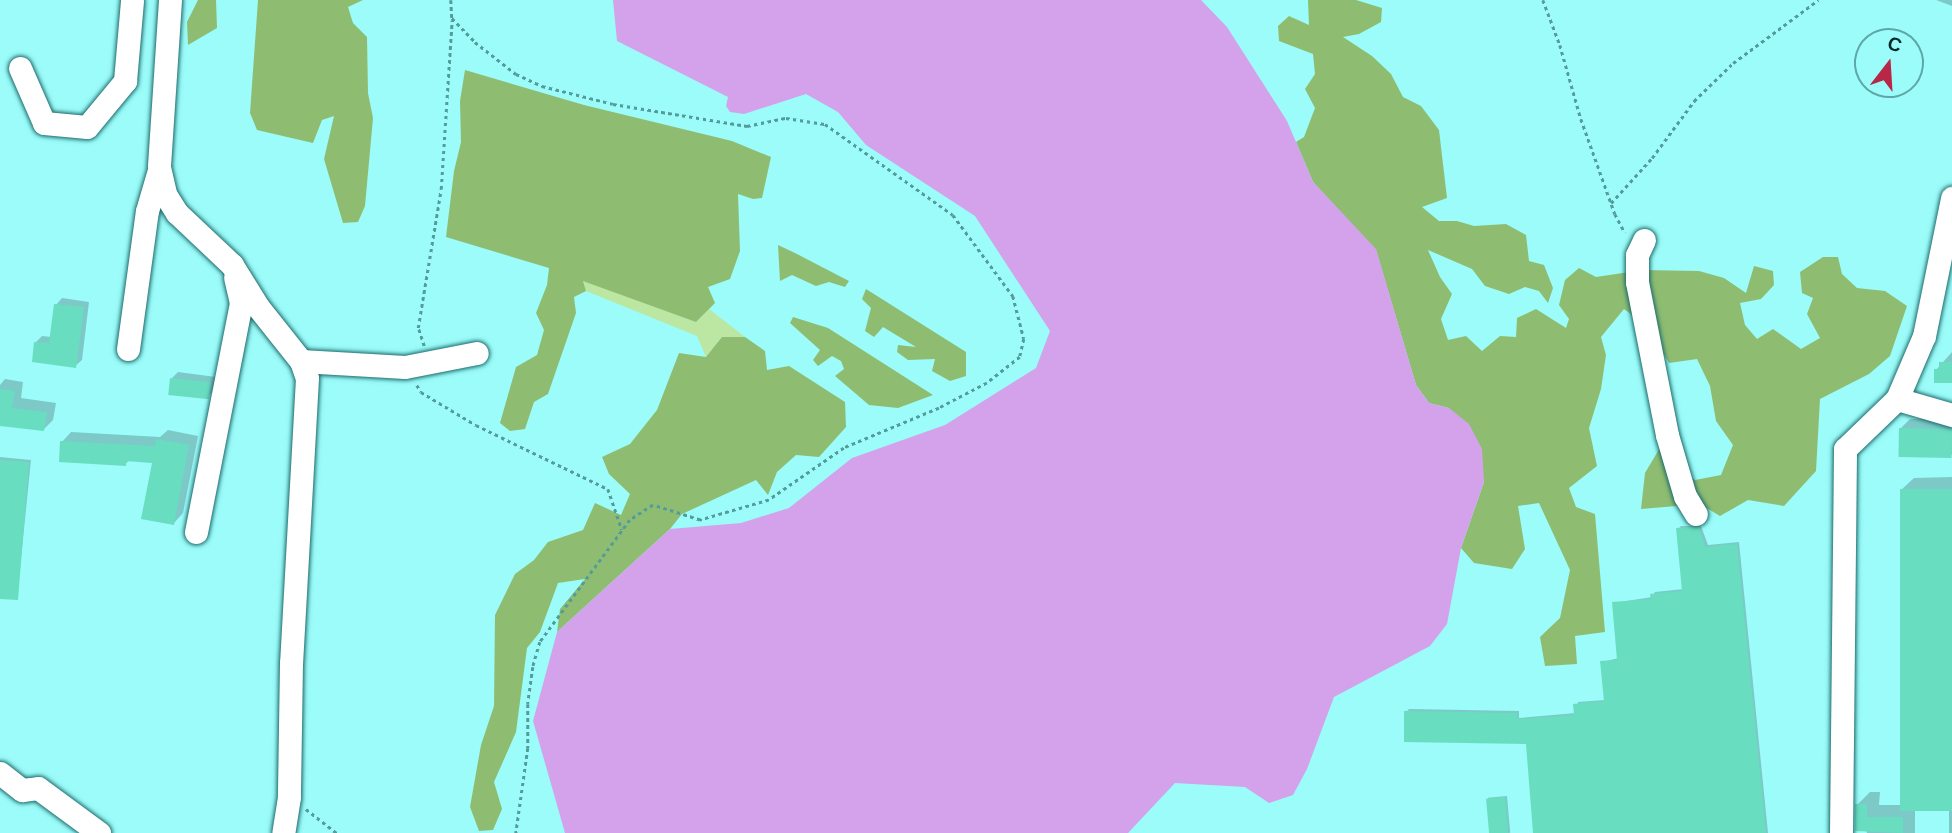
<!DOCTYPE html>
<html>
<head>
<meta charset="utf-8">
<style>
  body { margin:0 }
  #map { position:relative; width:1952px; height:833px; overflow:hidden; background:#9bfcfa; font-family:"DM Sans",sans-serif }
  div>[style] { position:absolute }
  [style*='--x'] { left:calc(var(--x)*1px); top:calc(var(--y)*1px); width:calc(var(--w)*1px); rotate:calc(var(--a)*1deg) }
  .green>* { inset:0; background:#bbe7a2 }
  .forest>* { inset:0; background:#8ebd71 }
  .water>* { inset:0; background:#d3a2eb }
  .shadow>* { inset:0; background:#0003; transform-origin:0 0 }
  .building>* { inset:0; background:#69ddc0; transform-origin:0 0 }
  .path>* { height:2.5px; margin-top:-1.25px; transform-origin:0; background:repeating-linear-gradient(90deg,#549c9b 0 3.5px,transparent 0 7px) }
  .roads { filter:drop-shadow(0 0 2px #1c6b6b) drop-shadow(0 0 2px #1c6b6b) }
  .minor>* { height:23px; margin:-11.5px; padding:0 11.5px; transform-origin:11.5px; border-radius:11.5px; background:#fff }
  span { translate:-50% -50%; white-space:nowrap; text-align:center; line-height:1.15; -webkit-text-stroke:5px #9bfcfa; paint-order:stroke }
  .north { position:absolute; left:1854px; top:28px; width:70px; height:70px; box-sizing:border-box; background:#9bfcfa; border:2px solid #5da8a7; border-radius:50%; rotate:17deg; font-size:19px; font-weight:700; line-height:28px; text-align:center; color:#002b2b }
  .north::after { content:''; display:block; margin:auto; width:24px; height:32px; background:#b82747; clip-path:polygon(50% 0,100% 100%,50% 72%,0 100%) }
</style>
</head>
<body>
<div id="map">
  <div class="green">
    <i style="clip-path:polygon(583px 280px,696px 322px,709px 309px,745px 337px,722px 337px,706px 357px,697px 336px,586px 291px)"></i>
  </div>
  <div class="forest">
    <i style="clip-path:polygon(198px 0,216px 0,217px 28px,188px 45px,187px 22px)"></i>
    <i style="clip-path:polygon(258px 0,363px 0,348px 7px,353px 23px,367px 37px,368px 93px,373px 118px,365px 206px,358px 222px,343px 223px,324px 159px,334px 116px,322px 120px,313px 143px,257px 130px,250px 113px)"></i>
    <i style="clip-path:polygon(1308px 0,1356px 0,1382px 8px,1381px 22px,1359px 34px,1343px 37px,1372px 56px,1391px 74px,1403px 97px,1421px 106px,1439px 130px,1447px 198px,1422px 207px,1439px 221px,1457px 221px,1474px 226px,1506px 224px,1526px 235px,1529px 261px,1544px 265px,1553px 288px,1548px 303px,1539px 291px,1525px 287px,1509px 294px,1485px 286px,1472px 269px,1428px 250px,1440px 277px,1452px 294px,1441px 319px,1448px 340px,1466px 336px,1482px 351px,1500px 336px,1516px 337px,1517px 318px,1536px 309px,1566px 328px,1569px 319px,1559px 305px,1565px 280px,1579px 268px,1596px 277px,1643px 270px,1699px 271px,1724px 278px,1746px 293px,1754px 266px,1773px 271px,1774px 285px,1761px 299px,1740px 303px,1745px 325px,1757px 339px,1773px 329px,1801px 349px,1820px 338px,1807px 314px,1813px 298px,1802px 293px,1800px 272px,1823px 257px,1838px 257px,1842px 274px,1857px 288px,1885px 291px,1907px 306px,1890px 356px,1869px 374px,1820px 399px,1816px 471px,1784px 506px,1748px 500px,1720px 516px,1700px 504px,1641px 509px,1645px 473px,1661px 446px,1676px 468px,1695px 480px,1721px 475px,1733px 445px,1716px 421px,1710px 386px,1697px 359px,1669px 363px,1647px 326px,1624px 309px,1601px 337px,1606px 355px,1601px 389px,1589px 428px,1597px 466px,1569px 488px,1576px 507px,1595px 514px,1605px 632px,1575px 636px,1577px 664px,1545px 666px,1540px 637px,1560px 618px,1570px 570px,1539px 503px,1518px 506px,1525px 549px,1512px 569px,1474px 563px,1461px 548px,1484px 482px,1449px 408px,1429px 403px,1416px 385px,1376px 250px,1313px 182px,1296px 142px,1304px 137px,1315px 108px,1305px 89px,1315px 74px,1313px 54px,1279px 41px,1278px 26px,1289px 16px,1309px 25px)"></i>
    <i style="clip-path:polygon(465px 70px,584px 105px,732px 141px,771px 157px,762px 198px,753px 199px,738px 194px,740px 251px,730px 279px,708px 287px,715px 303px,696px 322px,583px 281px,586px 291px,574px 297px,576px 313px,548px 394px,534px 402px,525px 429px,510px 431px,500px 423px,516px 367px,537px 355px,544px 330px,536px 313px,547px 285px,549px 268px,446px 237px,454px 171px,461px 142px,460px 101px)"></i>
    <i style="clip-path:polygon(778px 245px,795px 253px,849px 281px,845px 287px,829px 282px,816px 286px,792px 275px,780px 281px)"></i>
    <i style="clip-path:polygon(866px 289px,966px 352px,966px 376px,950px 381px,932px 371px,935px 359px,908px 360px,897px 352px,898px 345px,916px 347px,883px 327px,874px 337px,865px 331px,871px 308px,862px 299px)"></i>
    <i style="clip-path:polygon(793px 317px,828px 328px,933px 395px,898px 408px,869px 405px,835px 376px,844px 369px,841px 361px,832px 356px,818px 366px,813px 360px,820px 350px,790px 323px)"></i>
    <i style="clip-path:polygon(722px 337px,745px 337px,765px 351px,767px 370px,789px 366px,845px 402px,846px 427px,819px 457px,796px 455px,777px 472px,768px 495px,756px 480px,682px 514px,670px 529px,557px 632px,560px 609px,585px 579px,558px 583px,540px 632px,527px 648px,516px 732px,494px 782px,502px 809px,493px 830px,479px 831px,470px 807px,481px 745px,494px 706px,495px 615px,515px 574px,534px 560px,548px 542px,583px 530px,595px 503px,621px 515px,630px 494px,609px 474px,602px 457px,630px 444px,657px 410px,679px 353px,706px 357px)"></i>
  </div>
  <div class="water">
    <i style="clip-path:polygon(613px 0,1201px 0,1227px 27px,1287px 121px,1313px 182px,1376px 249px,1416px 385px,1429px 403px,1449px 408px,1469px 424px,1482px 449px,1484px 482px,1461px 548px,1447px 624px,1430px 646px,1334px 697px,1307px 769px,1293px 795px,1269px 803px,1245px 787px,1175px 783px,1128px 833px,565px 833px,533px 721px,557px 632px,670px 529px,741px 523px,789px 508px,852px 458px,945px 425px,1036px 368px,1050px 331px,975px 216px,866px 145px,838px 112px,806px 94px,744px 114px,730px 112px,726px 106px,728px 97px,617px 41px)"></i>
  </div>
  <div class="shadow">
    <i style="clip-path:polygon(1936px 0,1952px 0,1952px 6px)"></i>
    <i style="clip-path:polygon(62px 298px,89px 302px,82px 360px,75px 366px,36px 342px,42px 336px,52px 337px,56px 305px)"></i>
    <i style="clip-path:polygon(1952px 352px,1952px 381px,1936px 370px)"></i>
    <i style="clip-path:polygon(178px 372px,216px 377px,213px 391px,207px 398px,172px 378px)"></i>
    <i style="clip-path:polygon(5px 379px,23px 382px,21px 398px,56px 403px,53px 420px,44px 429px,0 424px,0 385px)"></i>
    <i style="clip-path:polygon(1910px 419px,1952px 419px,1952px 455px,1900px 429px)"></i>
    <i style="clip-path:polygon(168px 430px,198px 436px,183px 513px,174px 523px,154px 461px,130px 460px,125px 464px,62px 442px,71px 432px,160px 437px)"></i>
    <i style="clip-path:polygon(0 457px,31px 460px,17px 598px,0 597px)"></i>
    <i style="clip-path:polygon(1952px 477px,1952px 833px,1949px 833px,1949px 809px,1915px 810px,1915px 833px,1867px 833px,1857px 805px,1870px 792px,1880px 792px,1879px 805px,1905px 805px,1901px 490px,1914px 478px)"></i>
    <i style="clip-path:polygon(1681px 526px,1701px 526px,1708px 545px,1739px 542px,1768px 833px,1535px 833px,1528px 742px,1406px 712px,1409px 709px,1519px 711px,1519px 718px,1576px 713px,1578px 702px,1605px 700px,1602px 662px,1619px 658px,1614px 603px,1652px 597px,1655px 592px,1684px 589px,1678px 529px)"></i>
    <i style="left:1507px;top:796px;width:37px;height:19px;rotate:85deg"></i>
  </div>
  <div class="building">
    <i style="clip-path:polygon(54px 304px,84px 307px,76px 368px,32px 362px,34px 342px,49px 343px)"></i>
    <i style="clip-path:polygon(1939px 362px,1952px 362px,1952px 383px,1934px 383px,1934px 369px,1939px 369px)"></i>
    <i style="left:170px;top:378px;width:41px;height:17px;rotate:6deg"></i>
    <i style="clip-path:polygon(0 389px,15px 391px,12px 408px,47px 412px,44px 431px,0 426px)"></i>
    <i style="left:1899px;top:428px;width:53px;height:29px;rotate:1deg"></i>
    <i style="clip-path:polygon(156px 439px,189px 445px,174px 525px,141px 519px,152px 463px,126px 461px,126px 466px,59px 462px,60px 441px,155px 446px)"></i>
    <i style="clip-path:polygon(0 460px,29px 462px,18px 600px,0 599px)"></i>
    <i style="left:1952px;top:489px;width:322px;height:52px;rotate:90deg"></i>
    <i style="clip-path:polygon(1699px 527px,1705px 547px,1737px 544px,1766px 833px,1533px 833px,1526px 744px,1404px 742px,1404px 711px,1518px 713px,1517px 719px,1574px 715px,1573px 704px,1604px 701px,1600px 661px,1617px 660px,1612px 602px,1651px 599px,1650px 594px,1682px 591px,1676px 528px)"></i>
    <i style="left:1505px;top:797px;width:36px;height:19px;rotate:85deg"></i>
    <i style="clip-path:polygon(1855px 804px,1867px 804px,1867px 817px,1903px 817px,1903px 833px,1855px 831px)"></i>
  </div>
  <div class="path">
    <i style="--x:451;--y:0;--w:18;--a:87"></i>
    <i style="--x:452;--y:18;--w:33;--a:46"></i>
    <i style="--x:475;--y:42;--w:52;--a:38"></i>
    <i style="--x:516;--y:74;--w:29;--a:25"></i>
    <i style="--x:542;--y:86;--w:73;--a:14.2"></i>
    <i style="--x:613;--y:104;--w:136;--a:9.3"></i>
    <i style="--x:747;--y:126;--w:40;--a:-12"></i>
    <i style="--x:786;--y:118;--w:39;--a:9"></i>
    <i style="--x:825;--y:124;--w:157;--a:35.4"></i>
    <i style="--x:953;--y:215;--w:101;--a:53.5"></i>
    <i style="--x:1013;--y:296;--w:44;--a:75.7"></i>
    <i style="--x:1024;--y:339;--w:18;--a:103"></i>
    <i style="--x:1020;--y:357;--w:42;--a:141.8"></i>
    <i style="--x:987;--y:383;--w:54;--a:152.5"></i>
    <i style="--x:939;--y:408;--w:103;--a:157.2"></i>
    <i style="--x:844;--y:448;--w:91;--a:145.3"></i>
    <i style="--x:769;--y:500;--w:72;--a:163.8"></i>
    <i style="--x:700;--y:520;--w:49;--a:-162.3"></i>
    <i style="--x:653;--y:505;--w:27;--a:147"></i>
    <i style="--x:630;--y:520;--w:152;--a:126.4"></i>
    <i style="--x:540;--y:642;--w:26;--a:106"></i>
    <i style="--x:533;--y:667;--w:37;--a:98"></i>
    <i style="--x:528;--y:704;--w:44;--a:90"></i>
    <i style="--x:528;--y:748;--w:86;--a:98"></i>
    <i style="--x:1543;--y:0;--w:48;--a:69.3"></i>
    <i style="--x:1560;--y:45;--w:77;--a:74.2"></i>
    <i style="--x:1581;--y:119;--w:101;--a:70.3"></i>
    <i style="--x:1615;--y:214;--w:21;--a:62"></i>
    <i style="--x:1611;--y:203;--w:61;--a:-47.7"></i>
    <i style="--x:1652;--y:158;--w:71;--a:-53.6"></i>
    <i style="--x:1694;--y:101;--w:54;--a:-44.3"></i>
    <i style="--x:1733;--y:63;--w:106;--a:-36.5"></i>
    <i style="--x:424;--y:346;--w:19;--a:-108"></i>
    <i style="--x:418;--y:328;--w:141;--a:-80.6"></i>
    <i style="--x:441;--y:189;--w:169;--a:-86.3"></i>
    <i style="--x:417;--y:385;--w:8;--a:60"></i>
    <i style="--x:421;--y:392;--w:64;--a:31"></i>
    <i style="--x:476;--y:425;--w:147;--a:25.9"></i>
    <i style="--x:608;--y:489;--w:43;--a:71.1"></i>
    <i style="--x:306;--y:809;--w:39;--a:38"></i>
  </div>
  <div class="roads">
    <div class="minor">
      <i style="--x:170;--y:0;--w:167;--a:93.8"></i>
      <i style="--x:159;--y:167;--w:28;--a:77"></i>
      <i style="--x:165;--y:194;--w:22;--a:58"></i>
      <i style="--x:177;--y:213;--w:76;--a:43.4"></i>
      <i style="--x:232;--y:265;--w:49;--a:58.2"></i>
      <i style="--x:258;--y:307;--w:69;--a:51.5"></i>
      <i style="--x:301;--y:361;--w:18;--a:71"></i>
      <i style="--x:307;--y:378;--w:285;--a:93.2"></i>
      <i style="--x:291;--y:663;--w:134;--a:90.9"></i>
      <i style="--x:289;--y:797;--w:36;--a:99"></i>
      <i style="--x:20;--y:68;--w:60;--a:66.4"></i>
      <i style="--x:44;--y:123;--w:43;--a:5.3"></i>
      <i style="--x:87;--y:127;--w:60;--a:-50.4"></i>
      <i style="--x:125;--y:81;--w:80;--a:-85"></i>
      <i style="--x:1644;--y:240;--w:17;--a:115"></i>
      <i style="--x:1637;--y:255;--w:27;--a:90"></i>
      <i style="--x:1637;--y:282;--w:156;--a:78.9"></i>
      <i style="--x:1667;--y:435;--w:64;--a:73.6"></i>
      <i style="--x:1685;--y:496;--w:21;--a:59"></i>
      <i style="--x:128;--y:349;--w:139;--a:-82.2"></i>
      <i style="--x:147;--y:211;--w:43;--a:-73.7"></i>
      <i style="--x:301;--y:361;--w:104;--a:3.3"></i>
      <i style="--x:405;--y:367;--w:73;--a:-11"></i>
      <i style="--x:1897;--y:399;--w:57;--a:16.2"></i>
      <i style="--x:196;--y:532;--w:233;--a:-78.9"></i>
      <i style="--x:241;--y:303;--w:26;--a:-103"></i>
      <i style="--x:0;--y:773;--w:28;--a:38"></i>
      <i style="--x:22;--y:790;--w:16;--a:-7"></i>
      <i style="--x:38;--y:788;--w:76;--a:36.4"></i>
      <i style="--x:1841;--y:833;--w:384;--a:-89.4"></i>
      <i style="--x:1845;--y:449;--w:72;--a:-43.9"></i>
      <i style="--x:1897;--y:399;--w:69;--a:-66.8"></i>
      <i style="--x:1924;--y:336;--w:141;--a:-78.5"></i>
    </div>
  </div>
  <div class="north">С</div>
</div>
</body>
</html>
